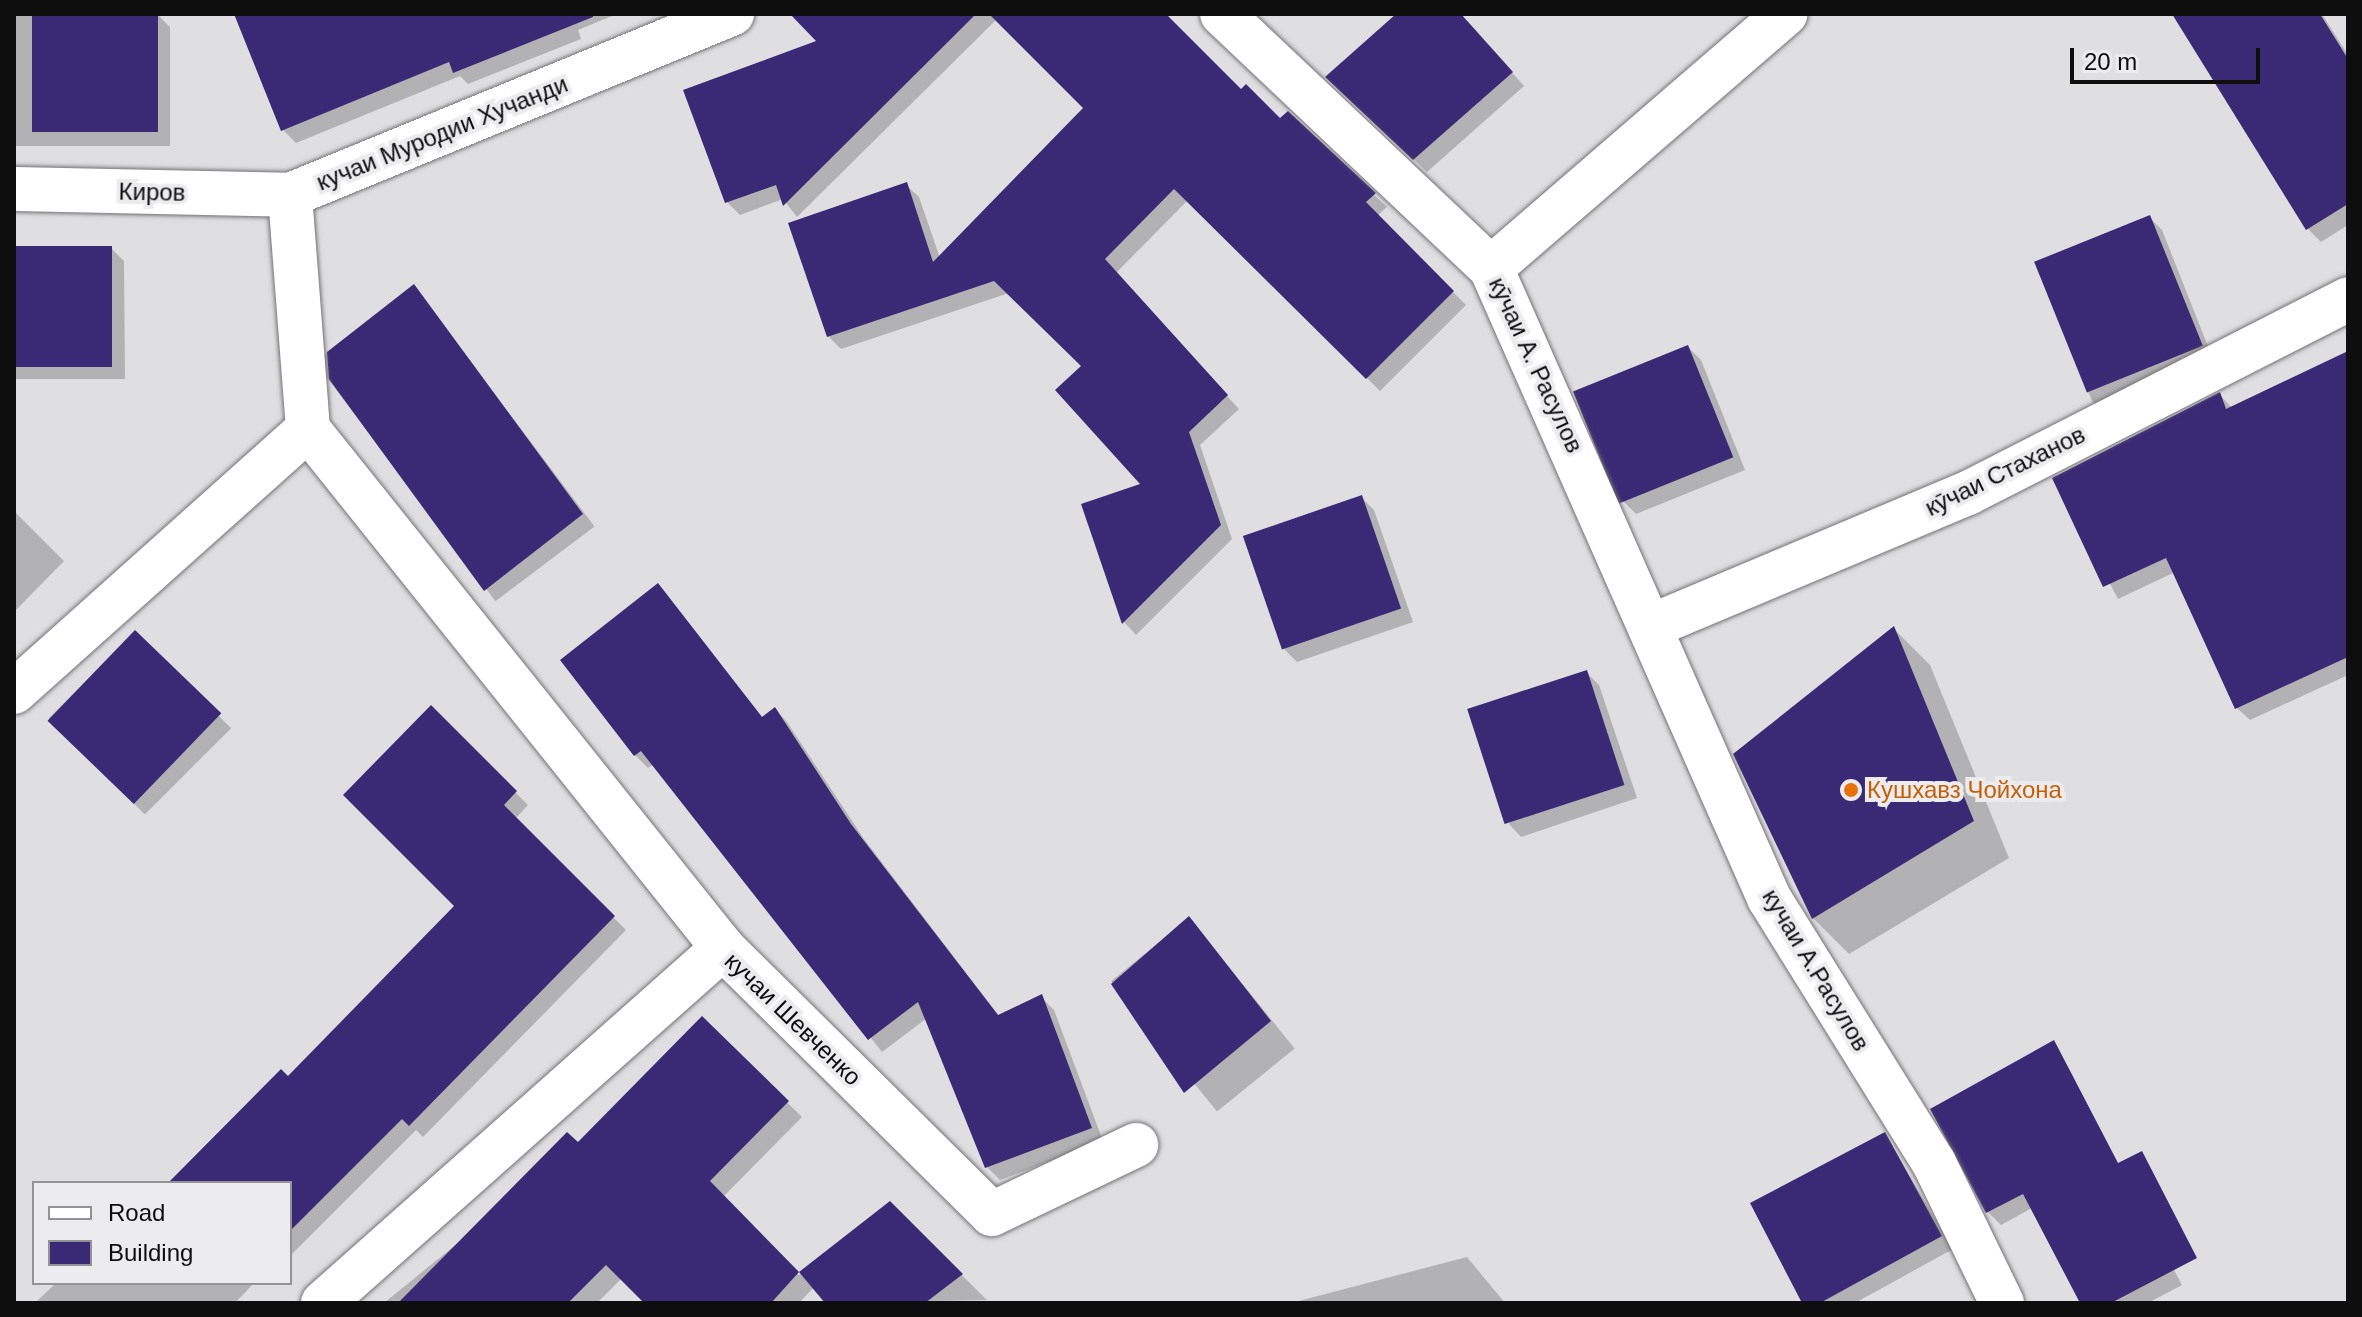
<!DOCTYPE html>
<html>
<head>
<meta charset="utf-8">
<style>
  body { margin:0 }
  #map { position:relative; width:2362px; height:1317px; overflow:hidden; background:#dfdfe2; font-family:Arial,sans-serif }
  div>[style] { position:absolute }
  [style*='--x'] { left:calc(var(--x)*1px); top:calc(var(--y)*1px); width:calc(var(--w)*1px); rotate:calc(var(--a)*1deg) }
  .shadow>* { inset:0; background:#0003; transform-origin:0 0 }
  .building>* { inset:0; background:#3a2a75; transform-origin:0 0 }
  .roads { filter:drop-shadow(0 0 2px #737376) drop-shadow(0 0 2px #737376) }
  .minor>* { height:44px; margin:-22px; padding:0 22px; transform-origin:22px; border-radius:22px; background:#fff }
  .dots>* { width:22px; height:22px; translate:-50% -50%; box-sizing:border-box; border:4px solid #ececef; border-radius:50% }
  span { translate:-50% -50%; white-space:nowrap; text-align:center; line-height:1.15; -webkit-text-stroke:8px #ececef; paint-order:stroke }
  .street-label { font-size:24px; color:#0e0e0f }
  .food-label { font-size:24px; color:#c56008 }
  .left { translate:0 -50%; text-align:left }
  .frame { position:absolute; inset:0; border:16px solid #0e0e0f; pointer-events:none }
  .legend { position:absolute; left:32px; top:1181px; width:260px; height:104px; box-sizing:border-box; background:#ececef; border:2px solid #939395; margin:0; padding:10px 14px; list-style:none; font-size:24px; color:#0e0e0f }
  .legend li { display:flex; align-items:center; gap:16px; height:40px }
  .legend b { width:40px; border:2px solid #939395 }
  .scale { position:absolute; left:2070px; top:48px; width:190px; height:36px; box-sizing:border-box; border:4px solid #0e0e0f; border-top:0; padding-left:10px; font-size:24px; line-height:28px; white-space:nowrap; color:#0e0e0f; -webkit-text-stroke:6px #ececef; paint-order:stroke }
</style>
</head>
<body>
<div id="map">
  <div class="shadow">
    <i style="clip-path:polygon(157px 14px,170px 27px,170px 146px,14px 146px,14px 15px)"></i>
    <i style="clip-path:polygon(253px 14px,617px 14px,578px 30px,581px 39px,468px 84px,460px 76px,296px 143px,283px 130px)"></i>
    <i style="clip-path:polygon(807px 14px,1162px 14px,1241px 92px,1280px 121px,1288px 113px,1374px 195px,1387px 207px,1377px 216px,1466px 305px,1380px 391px,1188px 200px,1116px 273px,1239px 409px,1200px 445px,1232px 539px,1136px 635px,1124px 622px,1083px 505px,1143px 484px,1084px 367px,1009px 293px,841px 349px,828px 336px,906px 185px,919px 197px,940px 258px,1086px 108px,996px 20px,797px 217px,783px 199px,740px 215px,727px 202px,820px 41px)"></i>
    <i style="clip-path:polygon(1399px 14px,1460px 14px,1524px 86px,1427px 172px,1341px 90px)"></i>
    <i style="clip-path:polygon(2175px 14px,2322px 14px,2348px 55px,2348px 225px,2321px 242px,2308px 229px)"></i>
    <i style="clip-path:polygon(2149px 217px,2162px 230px,2213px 359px,2105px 414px,2092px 401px,2036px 262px)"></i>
    <i style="clip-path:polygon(14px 246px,111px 248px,124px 261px,125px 379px,14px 379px)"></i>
    <i style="left:414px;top:287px;width:300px;height:124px;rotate:53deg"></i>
    <i style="clip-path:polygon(1688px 347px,1701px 360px,1745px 470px,1636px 514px,1623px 501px)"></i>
    <i style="clip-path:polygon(2348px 354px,2348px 675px,2250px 720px,2237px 708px,2175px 572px,2118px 599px,2055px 479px,2220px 395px,2232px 408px)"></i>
    <i style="clip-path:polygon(1361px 497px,1374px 510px,1413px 622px,1297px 662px,1284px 649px)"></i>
    <i style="clip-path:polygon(14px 511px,64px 561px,14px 612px)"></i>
    <i style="clip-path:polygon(658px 586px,763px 718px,775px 709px,787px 722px,864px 839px,999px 1016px,1041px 997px,1054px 1010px,1103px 1141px,1000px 1180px,987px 1167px,927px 1018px,882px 1052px,654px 764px,648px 768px,635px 755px,562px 661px)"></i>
    <i style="clip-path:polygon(1894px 629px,1930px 665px,2009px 858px,1849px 954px,1813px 918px)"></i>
    <i style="left:135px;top:632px;width:136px;height:122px;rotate:45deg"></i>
    <i style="clip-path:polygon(1586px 672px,1599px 685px,1637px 798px,1521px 837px,1509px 824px)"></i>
    <i style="clip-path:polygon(431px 708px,528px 805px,515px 819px,626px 930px,423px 1137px,416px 1130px,292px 1254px,290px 1183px,171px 1183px,288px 1079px,457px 906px)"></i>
    <i style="left:1189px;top:918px;width:168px;height:100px;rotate:51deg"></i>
    <i style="clip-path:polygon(702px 1019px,802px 1117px,723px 1197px,799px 1275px,890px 1204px,987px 1300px,828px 1303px,814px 1287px,799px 1303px,646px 1303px,622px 1278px,597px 1303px,384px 1303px,578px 1145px)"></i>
    <i style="clip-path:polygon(2054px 1043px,2182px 1285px,2148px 1303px,2082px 1303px,2032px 1208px,2001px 1225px,1988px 1212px)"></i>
    <i style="clip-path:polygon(1885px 1134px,1953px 1249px,1855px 1303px,1804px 1303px)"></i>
    <i style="clip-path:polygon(1467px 1257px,1505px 1303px,1291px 1303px)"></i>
    <i style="clip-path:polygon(56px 1283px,254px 1283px,235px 1303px,35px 1303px)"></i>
  </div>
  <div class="building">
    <i style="left:32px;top:14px;width:126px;height:118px"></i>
    <i style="clip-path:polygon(234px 14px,593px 14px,593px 17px,453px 73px,449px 62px,281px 131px)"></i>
    <i style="clip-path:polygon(790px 14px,976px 14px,783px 206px,776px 185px,725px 203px,683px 90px,816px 41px)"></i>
    <i style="clip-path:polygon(989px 14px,1166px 14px,1241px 89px,1246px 84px,1280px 118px,1288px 111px,1376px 193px,1366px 202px,1454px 291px,1366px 379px,1174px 189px,1105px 259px,1228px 395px,1189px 432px,1221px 525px,1122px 624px,1081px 504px,1140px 484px,1055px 390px,1081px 366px,994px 281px,827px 337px,788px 223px,907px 182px,933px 262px,1083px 108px)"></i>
    <i style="clip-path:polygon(1396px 14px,1461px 14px,1513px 72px,1413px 160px,1325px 77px)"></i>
    <i style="clip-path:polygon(2172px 14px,2320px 14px,2348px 59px,2348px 204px,2306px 230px)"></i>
    <i style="left:2150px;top:215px;width:141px;height:125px;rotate:68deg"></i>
    <i style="left:112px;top:246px;width:121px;height:98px;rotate:90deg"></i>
    <i style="clip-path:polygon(414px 284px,583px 514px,484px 591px,329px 379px,327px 352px)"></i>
    <i style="left:1688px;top:345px;width:121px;height:124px;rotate:68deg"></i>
    <i style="clip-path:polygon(2348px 351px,2348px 657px,2235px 709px,2166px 558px,2103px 587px,2052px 478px,2220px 392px,2226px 409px)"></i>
    <i style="left:1362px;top:495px;width:120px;height:126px;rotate:71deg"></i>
    <i style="clip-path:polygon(658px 583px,762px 717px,775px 707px,851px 824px,998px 1015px,1042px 994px,1092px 1128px,985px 1168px,918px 1002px,868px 1040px,641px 751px,634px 756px,560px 660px)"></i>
    <i style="clip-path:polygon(1894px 626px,1974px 821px,1812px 919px,1733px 754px)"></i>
    <i style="left:135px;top:630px;width:120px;height:126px;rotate:44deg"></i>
    <i style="left:1587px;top:670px;width:121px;height:126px;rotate:72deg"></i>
    <i style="clip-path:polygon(431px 705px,517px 791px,504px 805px,615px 916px,409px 1126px,402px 1119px,290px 1231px,290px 1183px,168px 1183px,281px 1069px,288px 1076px,454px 906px,343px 795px)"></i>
    <i style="clip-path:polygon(1189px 916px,1271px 1021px,1184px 1093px,1111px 984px)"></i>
    <i style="clip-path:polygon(702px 1016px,789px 1101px,710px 1181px,799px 1272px,771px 1303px,644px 1303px,606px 1265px,568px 1303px,398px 1303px,567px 1132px,578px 1142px)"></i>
    <i style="clip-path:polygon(2054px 1040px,2118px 1163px,2142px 1151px,2197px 1258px,2111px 1303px,2080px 1303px,2023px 1194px,1986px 1213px,1930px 1109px)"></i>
    <i style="clip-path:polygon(1885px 1132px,1942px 1236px,1820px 1303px,1802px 1303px,1750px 1203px)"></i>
    <i style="clip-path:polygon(890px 1201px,963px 1274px,925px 1303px,825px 1303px,799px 1272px)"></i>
  </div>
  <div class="roads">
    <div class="minor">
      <i style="--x:1222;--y:14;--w:370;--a:43.4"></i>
      <i style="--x:1491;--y:268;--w:689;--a:66.19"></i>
      <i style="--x:1769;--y:898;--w:312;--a:58.1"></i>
      <i style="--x:1934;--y:1163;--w:156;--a:64.1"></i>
      <i style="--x:14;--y:189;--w:276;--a:1.2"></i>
      <i style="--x:1491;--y:268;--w:389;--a:-40.8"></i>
      <i style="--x:308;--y:429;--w:665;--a:51.35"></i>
      <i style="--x:1654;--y:625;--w:341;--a:-22.8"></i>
      <i style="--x:1968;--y:493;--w:427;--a:-27"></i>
      <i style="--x:14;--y:692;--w:394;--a:-41.8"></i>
      <i style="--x:308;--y:429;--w:235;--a:-94.4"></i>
      <i style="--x:290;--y:195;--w:478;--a:-22.3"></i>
      <i style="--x:323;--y:1303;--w:535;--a:-41.59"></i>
      <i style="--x:723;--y:948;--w:378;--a:44.7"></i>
      <i style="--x:992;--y:1214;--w:160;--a:-25.6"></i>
    </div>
  </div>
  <div class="dots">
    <i style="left:1851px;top:790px;background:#e8710a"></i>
  </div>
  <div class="street-label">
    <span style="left:442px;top:133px;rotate:-22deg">кучаи Муродии Хучанди</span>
    <span style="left:152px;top:192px;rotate:1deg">Киров</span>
    <span style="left:1536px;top:365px;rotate:65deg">кӯчаи А. Расулов</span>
    <span style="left:2005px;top:471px;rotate:-26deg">кӯчаи Стаханов</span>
    <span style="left:1816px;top:970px;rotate:59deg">кучаи А.Расулов</span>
    <span style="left:793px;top:1019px;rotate:44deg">кучаи Шевченко</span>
  </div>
  <div class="food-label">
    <span class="left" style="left:1867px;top:790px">Кушхавз Чойхона</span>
  </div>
  <div class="frame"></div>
  <ul class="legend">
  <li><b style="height:10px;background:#fff"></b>Road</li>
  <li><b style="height:22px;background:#3a2a75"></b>Building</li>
  </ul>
  <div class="scale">20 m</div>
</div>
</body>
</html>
